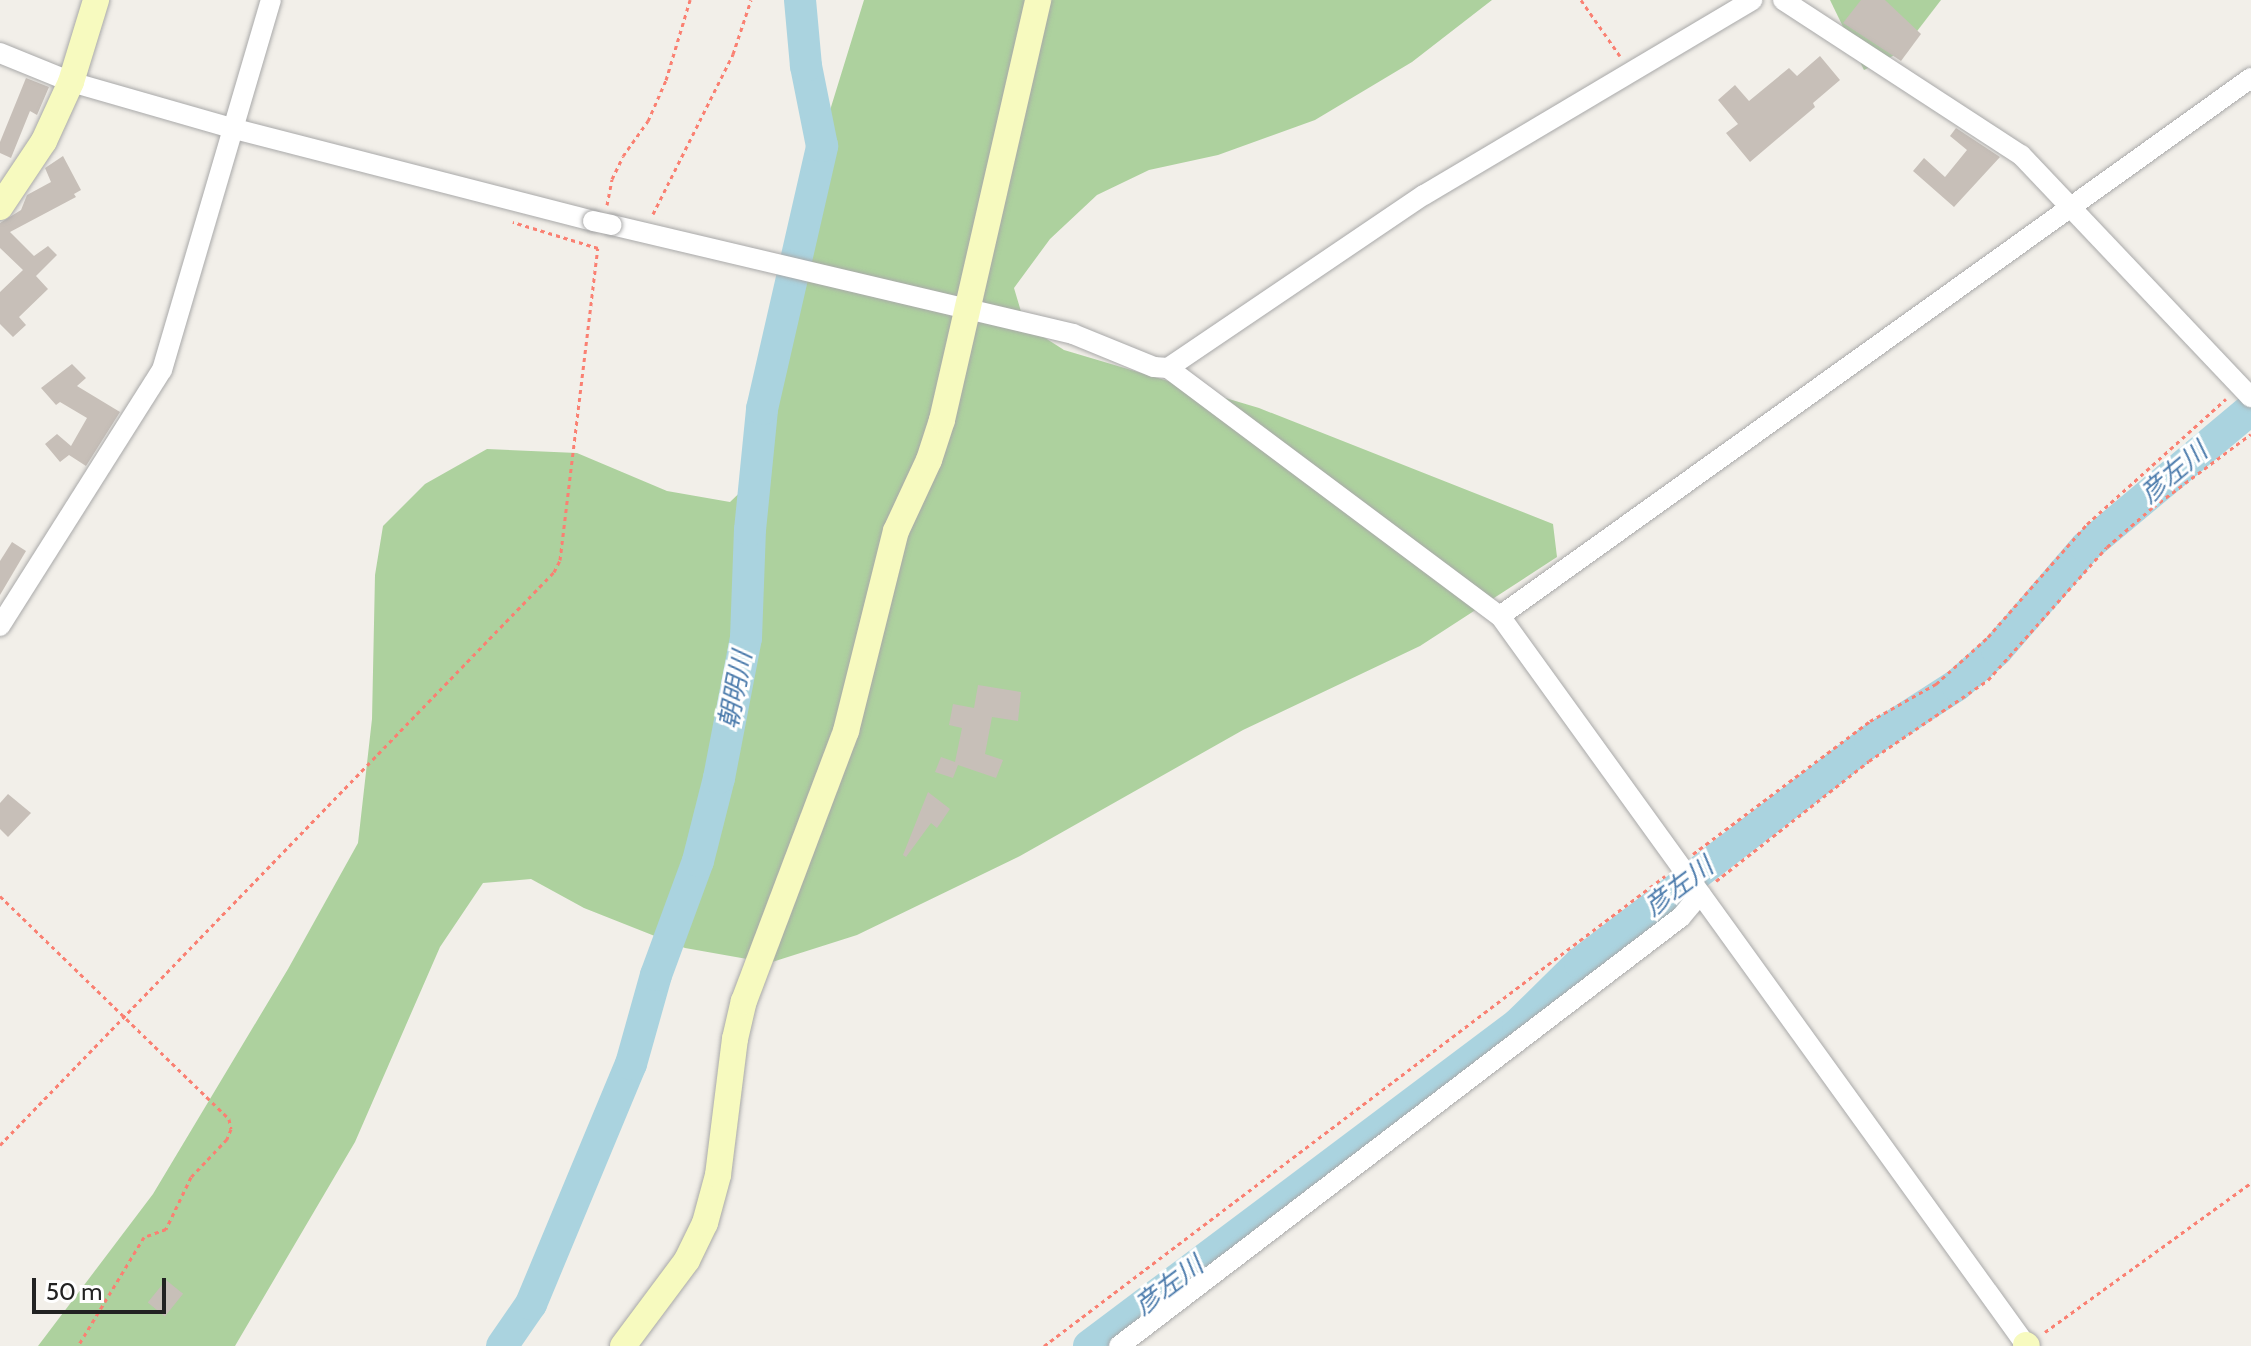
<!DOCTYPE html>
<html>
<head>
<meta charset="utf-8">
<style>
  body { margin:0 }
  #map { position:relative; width:2251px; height:1346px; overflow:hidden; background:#f2efe9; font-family:Cabin,"Noto Sans JP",sans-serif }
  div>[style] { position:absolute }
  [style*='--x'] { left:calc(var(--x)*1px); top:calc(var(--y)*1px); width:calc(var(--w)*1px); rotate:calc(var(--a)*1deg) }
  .forest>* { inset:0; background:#add19e }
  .river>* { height:32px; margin:-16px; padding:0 16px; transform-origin:16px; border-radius:16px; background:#aad3df }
  .building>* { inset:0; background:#c7bfb8; transform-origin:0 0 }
  .path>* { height:3px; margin-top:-1.5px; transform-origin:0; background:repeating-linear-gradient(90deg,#fa8072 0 4px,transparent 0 8px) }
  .roads { filter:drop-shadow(0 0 2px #a9a9a9) drop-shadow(0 0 2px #a9a9a9) }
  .street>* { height:20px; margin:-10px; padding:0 10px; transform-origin:10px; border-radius:10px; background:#fff }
  .secondary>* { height:26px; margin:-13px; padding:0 13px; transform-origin:13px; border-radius:13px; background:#f7fabf }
  .bridges { filter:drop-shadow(0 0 2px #a9a9a9) drop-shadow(0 0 2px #a9a9a9) }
  .street-bridge>* { height:20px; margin:-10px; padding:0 10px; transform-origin:10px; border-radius:10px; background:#fff }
  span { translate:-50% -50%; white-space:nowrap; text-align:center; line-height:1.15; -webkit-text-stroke:6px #fff; paint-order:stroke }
  .water-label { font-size:26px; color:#4a7aab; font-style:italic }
  .scale { position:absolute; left:32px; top:1278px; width:134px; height:36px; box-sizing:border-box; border:4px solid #222; border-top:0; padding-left:10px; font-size:24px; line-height:28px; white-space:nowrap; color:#222; -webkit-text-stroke:6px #fff; paint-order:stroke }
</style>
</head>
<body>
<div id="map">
  <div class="forest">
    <i style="clip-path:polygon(864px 0,1492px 0,1412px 62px,1315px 120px,1218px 155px,1149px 170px,1097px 195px,1050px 239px,1014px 288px,1025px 325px,1064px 350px,1259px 408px,1553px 524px,1557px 557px,1420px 646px,1243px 730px,1020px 856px,857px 935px,769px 963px,685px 948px,584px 908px,531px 879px,483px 883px,440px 947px,355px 1142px,235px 1346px,38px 1346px,153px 1194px,288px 969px,358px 843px,372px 719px,375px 575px,383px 526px,425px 484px,487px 449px,577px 453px,667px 491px,730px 502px,755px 478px,781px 388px,784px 323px,827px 120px)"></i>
    <i style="clip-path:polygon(1830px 0,1941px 0,1901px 52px,1864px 70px)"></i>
  </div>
  <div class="river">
    <i style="--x:502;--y:1346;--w:51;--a:-55.4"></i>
    <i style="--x:531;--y:1304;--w:260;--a:-67.4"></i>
    <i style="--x:631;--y:1064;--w:92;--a:-74.3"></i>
    <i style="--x:656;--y:975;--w:121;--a:-69.8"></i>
    <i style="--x:698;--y:861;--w:86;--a:-75.8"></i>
    <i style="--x:719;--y:778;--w:143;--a:-79.1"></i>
    <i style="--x:746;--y:638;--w:108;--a:-87.9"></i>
    <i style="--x:750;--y:530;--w:122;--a:-84.3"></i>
    <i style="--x:762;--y:409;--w:270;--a:-77.1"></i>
    <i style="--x:822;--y:146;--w:82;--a:-101.3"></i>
    <i style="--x:806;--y:66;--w:66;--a:-95.2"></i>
    <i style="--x:1089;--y:1346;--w:536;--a:-36.89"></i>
    <i style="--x:1518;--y:1024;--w:87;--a:-44.5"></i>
    <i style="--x:1580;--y:963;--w:365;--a:-37.4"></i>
    <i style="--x:1870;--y:741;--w:103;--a:-32.8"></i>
    <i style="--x:1957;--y:685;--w:53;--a:-41.2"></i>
    <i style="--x:1997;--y:650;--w:136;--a:-49.2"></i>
    <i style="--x:2086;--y:547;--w:215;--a:-39.9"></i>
  </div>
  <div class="building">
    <i style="clip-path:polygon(1861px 0,1885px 0,1921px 34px,1901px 61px,1843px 23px)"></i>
    <i style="clip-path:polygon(1820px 56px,1840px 80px,1813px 103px,1815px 107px,1750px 162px,1726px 133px,1738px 124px,1718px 100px,1735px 85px,1749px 101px,1789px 68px,1797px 76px)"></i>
    <i style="clip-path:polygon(26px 78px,49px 87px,37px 115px,30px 111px,11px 158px,0 153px,0 142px)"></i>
    <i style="clip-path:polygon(1956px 128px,2000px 157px,1954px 207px,1913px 171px,1924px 158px,1945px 177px,1967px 150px,1950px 136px)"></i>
    <i style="clip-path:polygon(63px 156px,81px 190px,74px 194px,76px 197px,10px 232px,34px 256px,48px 246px,57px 255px,36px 276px,48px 289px,19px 317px,26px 325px,13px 337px,0 324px,0 292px,23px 270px,0 248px,0 223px,21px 210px,27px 195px,51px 182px,45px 168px)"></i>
    <i style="clip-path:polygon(72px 364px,86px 378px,77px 386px,120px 412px,86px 466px,69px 455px,60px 462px,45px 444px,57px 434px,71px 446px,87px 418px,60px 402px,56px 405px,41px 388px)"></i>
    <i style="clip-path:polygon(12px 542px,26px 551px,0 595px,0 561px)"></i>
    <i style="clip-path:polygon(978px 685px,1021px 692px,1018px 721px,992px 717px,985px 754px,1003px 760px,996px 778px,958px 765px,953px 778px,935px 772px,941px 757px,955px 762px,962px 728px,949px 725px,953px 704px,974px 708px)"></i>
    <i style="clip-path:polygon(928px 792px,950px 809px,937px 828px,931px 823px,906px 857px,903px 855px)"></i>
    <i style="clip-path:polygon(8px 794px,31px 813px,8px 837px,0 829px,0 803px)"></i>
    <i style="left:166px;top:1280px;width:22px;height:29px;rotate:39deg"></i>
  </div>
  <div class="path">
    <i style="--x:1581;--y:0;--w:68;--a:55.1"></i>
    <i style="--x:607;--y:205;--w:26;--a:-79"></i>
    <i style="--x:612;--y:179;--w:25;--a:-64"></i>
    <i style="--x:623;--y:156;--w:43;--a:-54.5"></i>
    <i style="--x:648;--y:121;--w:45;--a:-66.3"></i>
    <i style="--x:666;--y:80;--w:84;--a:-73.3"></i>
    <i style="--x:653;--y:214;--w:179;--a:-63.4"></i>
    <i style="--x:733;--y:54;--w:57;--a:-71.6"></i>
    <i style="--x:1693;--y:854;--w:221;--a:-36.9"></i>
    <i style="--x:1870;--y:721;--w:76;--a:-29.3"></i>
    <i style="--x:1936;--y:684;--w:70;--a:-42.1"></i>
    <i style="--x:1988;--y:637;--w:150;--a:-48.8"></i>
    <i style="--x:2087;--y:524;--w:187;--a:-42"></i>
    <i style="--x:1716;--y:881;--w:194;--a:-38.1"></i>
    <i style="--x:1869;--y:761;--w:144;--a:-34.2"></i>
    <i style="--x:1988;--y:680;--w:178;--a:-48.2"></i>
    <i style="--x:2107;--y:547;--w:61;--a:-41"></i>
    <i style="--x:2153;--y:507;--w:122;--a:-36.7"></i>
    <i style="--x:0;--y:896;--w:320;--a:44.2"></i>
    <i style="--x:229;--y:1119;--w:10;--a:79"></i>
    <i style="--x:231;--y:1129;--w:11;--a:112"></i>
    <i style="--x:227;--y:1139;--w:52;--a:133.5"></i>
    <i style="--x:191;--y:1177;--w:58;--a:115.7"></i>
    <i style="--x:166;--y:1229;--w:23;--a:160"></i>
    <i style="--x:144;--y:1237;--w:127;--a:121.2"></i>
    <i style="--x:0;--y:1145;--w:797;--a:-45.97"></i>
    <i style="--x:554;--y:572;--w:13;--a:-63"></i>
    <i style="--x:560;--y:560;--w:314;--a:-83.1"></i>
    <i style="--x:598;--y:248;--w:89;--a:-163"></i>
    <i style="--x:2045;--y:1332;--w:254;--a:-35.9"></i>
    <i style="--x:1044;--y:1346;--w:779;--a:-37.12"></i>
  </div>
  <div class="roads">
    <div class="street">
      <i style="--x:1783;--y:0;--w:284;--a:33.1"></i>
      <i style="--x:2021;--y:155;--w:334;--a:46.5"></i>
      <i style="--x:0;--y:53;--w:77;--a:22.2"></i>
      <i style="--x:71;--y:82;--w:171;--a:16"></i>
      <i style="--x:235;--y:129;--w:370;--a:14.4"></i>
      <i style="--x:612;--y:225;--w:474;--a:13.3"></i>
      <i style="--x:1073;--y:334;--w:87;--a:22.2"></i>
      <i style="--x:1154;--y:367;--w:14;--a:4"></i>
      <i style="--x:1168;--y:368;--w:414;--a:36.8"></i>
      <i style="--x:1500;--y:616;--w:899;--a:54.19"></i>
      <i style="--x:1168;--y:368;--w:309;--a:-34.1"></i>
      <i style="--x:1424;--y:195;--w:382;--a:-30.7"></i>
      <i style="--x:1500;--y:616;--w:924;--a:-35.62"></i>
      <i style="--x:0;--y:626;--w:303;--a:-57.7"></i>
      <i style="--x:162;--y:370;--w:386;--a:-73.6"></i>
      <i style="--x:1119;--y:1346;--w:707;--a:-37.36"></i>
      <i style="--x:1681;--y:917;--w:30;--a:-50"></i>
    </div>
    <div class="secondary">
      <i style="--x:0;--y:207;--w:79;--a:-56.3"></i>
      <i style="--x:44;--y:141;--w:65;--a:-65.4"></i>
      <i style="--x:71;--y:82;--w:86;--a:-73"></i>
      <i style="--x:2026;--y:1345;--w:1;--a:45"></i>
      <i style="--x:623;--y:1346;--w:107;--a:-53.3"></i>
      <i style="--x:687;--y:1260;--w:41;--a:-64.1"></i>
      <i style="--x:705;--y:1223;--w:50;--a:-74.8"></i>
      <i style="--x:718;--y:1175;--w:137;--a:-82.9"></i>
      <i style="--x:735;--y:1039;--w:39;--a:-77"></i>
      <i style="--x:744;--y:1001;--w:289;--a:-69.3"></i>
      <i style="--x:846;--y:731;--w:206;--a:-76"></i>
      <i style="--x:896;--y:531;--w:78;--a:-65.1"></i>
      <i style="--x:929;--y:460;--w:42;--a:-72"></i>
      <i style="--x:942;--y:420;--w:431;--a:-77.1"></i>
    </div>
  </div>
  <div class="bridges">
    <div class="street-bridge">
      <i style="--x:593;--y:221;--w:19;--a:12"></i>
    </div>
  </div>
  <div class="water-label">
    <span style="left:2174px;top:473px;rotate:-40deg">彦左川</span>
    <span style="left:736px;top:690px;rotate:-79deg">朝明川</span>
    <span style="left:1679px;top:887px;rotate:-37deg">彦左川</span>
    <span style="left:1169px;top:1286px;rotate:-37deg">彦左川</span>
  </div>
  <div class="scale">50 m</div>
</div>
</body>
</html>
